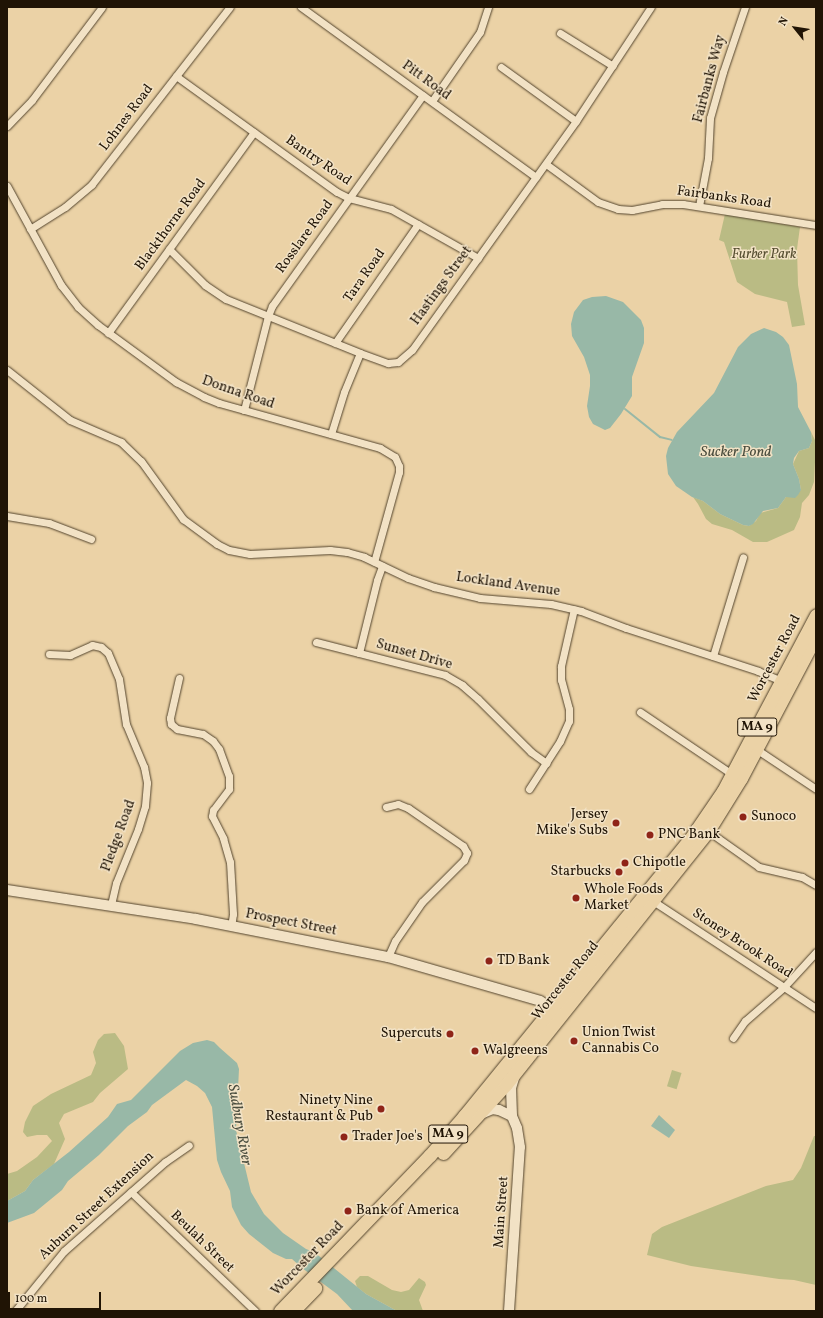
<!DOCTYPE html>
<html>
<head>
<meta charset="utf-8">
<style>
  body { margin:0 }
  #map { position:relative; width:823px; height:1318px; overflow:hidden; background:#ebd2a6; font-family:Vollkorn,serif }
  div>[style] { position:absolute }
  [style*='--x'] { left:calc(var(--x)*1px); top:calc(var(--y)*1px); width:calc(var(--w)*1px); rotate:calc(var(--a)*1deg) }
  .green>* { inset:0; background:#babb84; transform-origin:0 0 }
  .water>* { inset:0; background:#98b8a7 }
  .stream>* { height:2px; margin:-1px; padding:0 1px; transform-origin:1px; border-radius:1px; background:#98b8a7 }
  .roads { filter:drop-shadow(0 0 1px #53442d) drop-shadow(0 0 1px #53442d) }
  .street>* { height:7px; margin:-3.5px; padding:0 3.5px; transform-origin:3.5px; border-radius:3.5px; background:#f2e2c5 }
  .secondary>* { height:10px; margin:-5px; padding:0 5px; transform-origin:5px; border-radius:5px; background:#f2e2c5 }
  .highway>* { height:13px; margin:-6.5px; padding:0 6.5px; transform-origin:6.5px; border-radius:6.5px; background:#ebd2a6 }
  .dots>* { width:11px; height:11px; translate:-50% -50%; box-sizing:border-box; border:2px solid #f2e2c5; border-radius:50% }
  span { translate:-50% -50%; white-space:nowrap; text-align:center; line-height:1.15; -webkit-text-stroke:3px #f2e2c5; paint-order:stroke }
  .shield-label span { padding:1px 3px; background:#f2e2c5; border:1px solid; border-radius:3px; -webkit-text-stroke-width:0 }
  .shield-label { font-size:13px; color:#201405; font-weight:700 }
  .street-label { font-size:14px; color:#201405 }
  .park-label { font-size:14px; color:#564e31; font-style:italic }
  .poi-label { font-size:14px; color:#201405 }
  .right { translate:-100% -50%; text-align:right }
  .left { translate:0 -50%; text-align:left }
  .water-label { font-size:15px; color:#4a4d3e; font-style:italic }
  .frame { position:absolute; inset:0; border:8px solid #201405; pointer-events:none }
  .north { position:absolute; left:775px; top:8px; width:40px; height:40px; -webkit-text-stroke:3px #f2e2c5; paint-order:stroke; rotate:300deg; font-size:11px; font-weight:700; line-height:16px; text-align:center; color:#201405 }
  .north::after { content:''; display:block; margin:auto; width:14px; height:18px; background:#201405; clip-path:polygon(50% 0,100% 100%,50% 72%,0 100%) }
  .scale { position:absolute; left:8px; top:1292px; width:93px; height:18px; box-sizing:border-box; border:2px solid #201405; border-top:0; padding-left:5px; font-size:12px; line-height:14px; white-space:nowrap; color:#201405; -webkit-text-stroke:3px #f2e2c5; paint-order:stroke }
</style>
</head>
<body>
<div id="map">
  <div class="green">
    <i style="clip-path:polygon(725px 214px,800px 227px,797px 249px,798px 285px,805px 325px,792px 327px,787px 302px,755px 294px,737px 282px,724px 242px,719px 240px)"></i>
    <i style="clip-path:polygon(811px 432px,816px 442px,814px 482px,809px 495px,802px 503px,800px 517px,794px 530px,767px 542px,753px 542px,732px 530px,712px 524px,706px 519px,698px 504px,693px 497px,703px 501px,720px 514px,743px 525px,749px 526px,756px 521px,760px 513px,778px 508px,786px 497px,801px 490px,799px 479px,793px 464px,799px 451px,809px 448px,812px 441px)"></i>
    <i style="clip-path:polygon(115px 1033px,124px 1046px,128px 1069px,100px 1093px,93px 1102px,64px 1114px,59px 1123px,65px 1139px,54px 1164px,33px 1180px,25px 1191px,7px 1201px,7px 1174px,17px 1171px,37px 1157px,52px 1141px,47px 1135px,37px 1135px,27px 1137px,23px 1132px,25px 1122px,33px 1106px,51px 1094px,91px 1075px,96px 1063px,93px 1052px,98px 1040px,104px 1034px)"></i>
    <i style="left:672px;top:1070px;width:10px;height:17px;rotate:17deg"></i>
    <i style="clip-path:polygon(814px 1136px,816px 1136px,816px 1285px,794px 1280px,779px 1279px,691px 1266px,647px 1255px,652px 1234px,662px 1227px,766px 1186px,793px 1180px,801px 1168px)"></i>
    <i style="clip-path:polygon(360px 1276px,368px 1276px,392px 1290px,401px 1292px,409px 1290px,419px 1278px,425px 1282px,426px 1285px,419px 1300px,423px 1311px,397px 1311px,366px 1294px,357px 1287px,355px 1281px)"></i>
  </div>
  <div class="water">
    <i style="clip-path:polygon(606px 296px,623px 302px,641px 320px,644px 328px,644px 343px,632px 377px,632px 396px,621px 414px,610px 428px,605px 430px,593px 424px,589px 417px,587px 406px,590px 386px,590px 375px,584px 357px,572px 336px,571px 324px,574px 312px,583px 300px,592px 297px)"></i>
    <i style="clip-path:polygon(764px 328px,776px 332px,783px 337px,789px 345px,797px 384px,798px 407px,811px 432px,812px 441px,809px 448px,799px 451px,794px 458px,793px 464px,799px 479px,801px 490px,798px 495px,795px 498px,786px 497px,778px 508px,763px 511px,753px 524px,749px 526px,743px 525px,720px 514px,703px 501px,692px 497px,676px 486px,668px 474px,666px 456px,668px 448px,677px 432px,714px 393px,738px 347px,751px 334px)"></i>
    <i style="clip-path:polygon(207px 1040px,214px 1042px,220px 1048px,237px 1063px,239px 1069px,236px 1130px,251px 1192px,264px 1214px,283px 1233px,306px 1249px,314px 1252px,366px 1294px,397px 1311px,353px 1311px,337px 1294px,302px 1268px,292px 1259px,286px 1259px,273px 1253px,249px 1234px,241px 1225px,232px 1207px,230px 1191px,221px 1172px,217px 1160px,212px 1107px,205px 1093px,197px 1086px,186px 1080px,152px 1105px,147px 1112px,128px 1126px,99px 1155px,68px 1181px,62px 1190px,34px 1213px,7px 1223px,7px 1201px,25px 1191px,33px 1180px,69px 1152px,108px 1117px,117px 1104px,131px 1100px,180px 1051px,193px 1043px)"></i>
    <i style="clip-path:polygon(659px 1115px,675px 1130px,669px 1138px,651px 1126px)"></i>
  </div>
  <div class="stream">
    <i style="--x:625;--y:409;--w:45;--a:38.7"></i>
    <i style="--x:660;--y:437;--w:12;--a:14"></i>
  </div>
  <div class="roads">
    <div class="street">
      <i style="--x:301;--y:7;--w:290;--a:35.9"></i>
      <i style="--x:560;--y:33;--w:62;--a:31.9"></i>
      <i style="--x:501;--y:67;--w:92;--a:35.8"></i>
      <i style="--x:176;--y:76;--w:198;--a:35.8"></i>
      <i style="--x:337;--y:192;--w:13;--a:27"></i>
      <i style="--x:349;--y:198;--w:43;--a:14.7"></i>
      <i style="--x:391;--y:209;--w:100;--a:29.4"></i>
      <i style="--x:432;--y:101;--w:84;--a:-55.2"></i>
      <i style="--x:480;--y:32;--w:26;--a:-72"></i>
      <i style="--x:7;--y:126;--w:36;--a:-46"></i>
      <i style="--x:32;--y:100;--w:116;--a:-53"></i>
      <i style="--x:546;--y:164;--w:64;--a:36.2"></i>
      <i style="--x:598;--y:202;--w:21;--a:19"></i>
      <i style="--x:618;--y:209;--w:14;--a:4"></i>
      <i style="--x:632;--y:210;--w:31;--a:-11"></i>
      <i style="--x:662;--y:204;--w:21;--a:0"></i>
      <i style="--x:683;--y:204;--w:135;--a:9"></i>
      <i style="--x:7;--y:186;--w:113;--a:61.4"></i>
      <i style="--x:61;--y:285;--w:28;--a:52"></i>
      <i style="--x:78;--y:307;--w:27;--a:42"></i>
      <i style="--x:98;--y:325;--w:97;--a:36.2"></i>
      <i style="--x:176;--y:382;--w:32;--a:28"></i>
      <i style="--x:204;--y:397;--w:16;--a:22"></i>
      <i style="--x:219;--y:403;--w:167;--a:15.6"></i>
      <i style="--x:380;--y:448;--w:17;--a:31"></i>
      <i style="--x:395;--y:457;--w:10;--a:66"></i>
      <i style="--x:399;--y:466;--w:6;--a:90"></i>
      <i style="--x:399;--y:472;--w:93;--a:105.5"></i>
      <i style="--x:699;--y:206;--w:49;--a:-79.4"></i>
      <i style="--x:708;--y:158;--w:40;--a:-87.1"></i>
      <i style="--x:710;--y:118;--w:48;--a:-74.2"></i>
      <i style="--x:723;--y:72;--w:69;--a:-71.3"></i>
      <i style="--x:30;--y:229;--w:41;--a:-32.2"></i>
      <i style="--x:65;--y:207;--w:35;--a:-40"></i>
      <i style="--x:92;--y:184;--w:224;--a:-52.1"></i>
      <i style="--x:169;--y:249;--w:51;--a:45"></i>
      <i style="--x:205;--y:285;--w:25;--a:34"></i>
      <i style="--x:226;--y:299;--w:144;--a:21.9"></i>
      <i style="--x:360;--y:353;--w:30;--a:20"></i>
      <i style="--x:388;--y:363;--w:10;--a:-6"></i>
      <i style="--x:398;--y:362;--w:18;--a:-41"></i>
      <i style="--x:412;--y:350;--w:282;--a:-54.4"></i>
      <i style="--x:576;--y:121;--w:136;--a:-56.7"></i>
      <i style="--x:108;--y:333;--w:248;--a:-54"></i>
      <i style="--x:335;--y:343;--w:145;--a:-55.1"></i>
      <i style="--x:7;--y:370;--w:80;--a:38.4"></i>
      <i style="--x:70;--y:420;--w:56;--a:23.3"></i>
      <i style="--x:121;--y:442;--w:28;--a:44"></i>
      <i style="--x:141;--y:461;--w:72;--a:54.1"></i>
      <i style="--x:183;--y:519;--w:42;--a:36.3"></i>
      <i style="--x:217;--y:544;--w:13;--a:27"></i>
      <i style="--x:229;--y:550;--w:21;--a:11"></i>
      <i style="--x:250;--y:554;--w:80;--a:-2.9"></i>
      <i style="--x:330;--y:550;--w:17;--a:7"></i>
      <i style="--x:347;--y:552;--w:18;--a:16"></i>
      <i style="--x:364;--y:557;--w:49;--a:25.5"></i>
      <i style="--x:408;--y:578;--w:28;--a:19"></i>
      <i style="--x:434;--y:587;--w:47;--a:13.4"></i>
      <i style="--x:480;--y:598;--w:71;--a:4.8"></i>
      <i style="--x:551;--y:604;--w:31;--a:13"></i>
      <i style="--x:581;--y:611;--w:48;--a:20.7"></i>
      <i style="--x:626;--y:628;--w:139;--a:18"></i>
      <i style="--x:758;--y:671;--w:25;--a:23"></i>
      <i style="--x:244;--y:410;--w:97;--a:-75.7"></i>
      <i style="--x:268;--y:316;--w:11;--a:-68"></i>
      <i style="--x:272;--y:306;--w:259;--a:-54.4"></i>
      <i style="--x:331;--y:434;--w:44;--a:-72.8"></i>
      <i style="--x:344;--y:392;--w:42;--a:-67.7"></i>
      <i style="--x:7;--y:516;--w:43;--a:9.5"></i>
      <i style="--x:49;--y:523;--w:45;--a:20.9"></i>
      <i style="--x:316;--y:642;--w:133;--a:14.3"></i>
      <i style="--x:445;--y:675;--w:20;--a:30"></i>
      <i style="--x:462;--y:685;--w:21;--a:41"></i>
      <i style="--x:478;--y:699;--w:75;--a:45"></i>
      <i style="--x:531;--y:752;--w:19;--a:36"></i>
      <i style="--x:359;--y:653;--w:75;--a:-76.1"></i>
      <i style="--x:377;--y:580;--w:15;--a:-70"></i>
      <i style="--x:49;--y:654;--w:21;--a:3"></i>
      <i style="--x:70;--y:655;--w:24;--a:-24"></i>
      <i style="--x:92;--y:645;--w:9;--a:13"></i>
      <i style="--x:101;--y:647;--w:9;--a:41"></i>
      <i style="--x:108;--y:653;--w:28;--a:67"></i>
      <i style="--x:119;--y:679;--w:46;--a:81.2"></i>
      <i style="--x:126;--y:724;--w:47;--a:67.3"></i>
      <i style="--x:144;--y:767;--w:16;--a:79"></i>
      <i style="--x:147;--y:783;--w:23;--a:95"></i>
      <i style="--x:145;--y:806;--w:24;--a:107"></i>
      <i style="--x:138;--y:829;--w:58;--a:112.2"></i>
      <i style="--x:116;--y:883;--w:23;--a:103"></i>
      <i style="--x:713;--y:656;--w:103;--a:-73.1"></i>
      <i style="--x:179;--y:678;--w:41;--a:102.7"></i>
      <i style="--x:170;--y:718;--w:6;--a:81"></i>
      <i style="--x:171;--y:724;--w:8;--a:40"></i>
      <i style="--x:177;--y:729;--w:26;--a:11"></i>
      <i style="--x:203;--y:734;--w:12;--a:35"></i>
      <i style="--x:213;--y:741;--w:10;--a:53"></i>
      <i style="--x:219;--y:749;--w:29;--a:70"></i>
      <i style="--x:229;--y:776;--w:13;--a:90"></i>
      <i style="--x:229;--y:789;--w:26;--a:127"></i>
      <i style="--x:213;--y:810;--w:6;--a:99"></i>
      <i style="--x:212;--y:816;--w:25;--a:63"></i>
      <i style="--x:223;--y:838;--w:25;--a:74"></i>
      <i style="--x:230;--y:862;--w:52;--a:86.7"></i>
      <i style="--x:233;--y:914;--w:12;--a:99"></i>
      <i style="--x:640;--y:712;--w:111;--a:34"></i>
      <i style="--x:756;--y:749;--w:72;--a:33.7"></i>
      <i style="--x:529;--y:789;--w:57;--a:-57.1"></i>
      <i style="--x:560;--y:741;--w:22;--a:-66"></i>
      <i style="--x:569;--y:721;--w:12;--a:-90"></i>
      <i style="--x:569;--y:709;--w:30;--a:-105"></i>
      <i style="--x:561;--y:680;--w:14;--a:-90"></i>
      <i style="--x:561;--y:666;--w:58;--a:-77.2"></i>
      <i style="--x:386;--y:807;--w:12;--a:-14"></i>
      <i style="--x:398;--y:804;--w:11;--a:22"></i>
      <i style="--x:408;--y:808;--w:67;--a:34.6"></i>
      <i style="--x:463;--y:846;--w:8;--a:60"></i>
      <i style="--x:467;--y:853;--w:8;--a:113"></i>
      <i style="--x:464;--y:860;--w:59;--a:135"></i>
      <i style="--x:422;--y:902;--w:47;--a:124.7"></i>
      <i style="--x:395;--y:941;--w:17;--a:114"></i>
      <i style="--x:708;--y:831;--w:62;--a:35.2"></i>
      <i style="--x:759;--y:867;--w:44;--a:13.1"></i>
      <i style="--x:802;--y:877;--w:16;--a:30"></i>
      <i style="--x:653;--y:901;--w:195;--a:33.3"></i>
      <i style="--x:733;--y:1038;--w:21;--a:-55"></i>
      <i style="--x:745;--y:1021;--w:52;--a:-41.1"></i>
      <i style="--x:784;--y:987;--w:47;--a:-47.6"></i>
      <i style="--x:131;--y:1192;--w:172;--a:43.8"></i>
      <i style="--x:15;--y:1311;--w:77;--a:-50.8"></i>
      <i style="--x:64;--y:1251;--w:135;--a:-41.4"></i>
      <i style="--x:165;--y:1162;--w:29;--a:-35"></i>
    </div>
    <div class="secondary">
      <i style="--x:7;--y:890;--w:191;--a:8.7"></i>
      <i style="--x:196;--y:919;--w:196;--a:11.2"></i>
      <i style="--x:388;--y:957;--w:158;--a:16.1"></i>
      <i style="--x:540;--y:1001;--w:20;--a:33"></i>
      <i style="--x:481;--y:1114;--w:12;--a:-24"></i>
      <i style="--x:492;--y:1109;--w:7;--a:8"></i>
      <i style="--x:499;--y:1110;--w:14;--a:25"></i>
      <i style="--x:509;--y:1311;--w:164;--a:-86.2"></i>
      <i style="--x:520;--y:1147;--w:19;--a:-99"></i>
      <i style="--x:517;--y:1128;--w:13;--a:-113"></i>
      <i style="--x:512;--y:1116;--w:28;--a:-92"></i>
      <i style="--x:511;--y:1088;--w:14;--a:-73"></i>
    </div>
    <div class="highway">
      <i style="--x:443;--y:1153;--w:93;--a:-47.6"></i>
      <i style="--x:506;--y:1084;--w:324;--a:-51.4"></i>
      <i style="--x:708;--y:831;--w:62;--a:-58.1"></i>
      <i style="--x:741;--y:778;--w:161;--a:-62.2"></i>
      <i style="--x:280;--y:1311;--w:216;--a:-46.1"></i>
      <i style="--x:430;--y:1155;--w:52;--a:-48.9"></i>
      <i style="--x:464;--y:1116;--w:362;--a:-50.8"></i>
      <i style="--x:693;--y:835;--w:53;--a:-55.7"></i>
      <i style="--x:723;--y:791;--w:199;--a:-62.1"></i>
      <i style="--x:293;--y:1311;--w:32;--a:-46"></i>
    </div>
  </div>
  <div class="dots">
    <i style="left:743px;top:817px;background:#8f2418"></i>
    <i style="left:616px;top:823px;background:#8f2418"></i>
    <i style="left:650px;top:835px;background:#8f2418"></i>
    <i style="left:625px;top:863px;background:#8f2418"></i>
    <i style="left:619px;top:872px;background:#8f2418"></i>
    <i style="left:576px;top:898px;background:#8f2418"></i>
    <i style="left:489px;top:961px;background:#8f2418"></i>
    <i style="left:450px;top:1034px;background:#8f2418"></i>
    <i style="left:574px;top:1041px;background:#8f2418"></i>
    <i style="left:475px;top:1051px;background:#8f2418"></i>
    <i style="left:381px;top:1109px;background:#8f2418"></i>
    <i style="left:344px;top:1137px;background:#8f2418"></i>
    <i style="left:348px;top:1211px;background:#8f2418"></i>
  </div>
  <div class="shield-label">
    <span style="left:757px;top:727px">MA 9</span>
    <span style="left:448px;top:1134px">MA 9</span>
  </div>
  <div class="street-label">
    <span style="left:710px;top:79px;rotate:-75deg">Fairbanks Way</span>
    <span style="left:426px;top:81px;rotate:36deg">Pitt Road</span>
    <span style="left:127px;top:118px;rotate:-53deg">Lohnes Road</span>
    <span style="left:318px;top:161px;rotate:35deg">Bantry Road</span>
    <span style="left:724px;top:198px;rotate:8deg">Fairbanks Road</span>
    <span style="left:171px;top:225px;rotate:-54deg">Blackthorne Road</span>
    <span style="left:305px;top:237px;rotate:-54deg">Rosslare Road</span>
    <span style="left:365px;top:276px;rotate:-55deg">Tara Road</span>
    <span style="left:442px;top:286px;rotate:-54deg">Hastings Street</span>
    <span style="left:238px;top:393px;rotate:19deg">Donna Road</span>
    <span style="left:508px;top:585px;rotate:8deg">Lockland Avenue</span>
    <span style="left:414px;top:655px;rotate:16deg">Sunset Drive</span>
    <span style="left:775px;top:659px;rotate:-62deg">Worcester Road</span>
    <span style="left:119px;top:836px;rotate:-70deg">Pledge Road</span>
    <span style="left:291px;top:923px;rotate:11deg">Prospect Street</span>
    <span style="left:742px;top:944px;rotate:33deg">Stoney Brook Road</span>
    <span style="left:566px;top:981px;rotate:-51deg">Worcester Road</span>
    <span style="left:97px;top:1206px;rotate:-43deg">Auburn Street Extension</span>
    <span style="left:502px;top:1212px;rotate:-86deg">Main Street</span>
    <span style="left:202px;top:1242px;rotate:44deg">Beulah Street</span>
    <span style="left:308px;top:1259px;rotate:-46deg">Worcester Road</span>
  </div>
  <div class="park-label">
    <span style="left:764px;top:255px">Furber Park</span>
  </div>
  <div class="poi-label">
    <span class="right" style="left:608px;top:823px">Jersey<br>Mike's Subs</span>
    <span class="left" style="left:751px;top:817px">Sunoco</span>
    <span class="left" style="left:658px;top:835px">PNC Bank</span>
    <span class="left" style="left:633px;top:863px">Chipotle</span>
    <span class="right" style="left:611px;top:872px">Starbucks</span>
    <span class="left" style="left:584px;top:898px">Whole Foods<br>Market</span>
    <span class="left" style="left:497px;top:961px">TD Bank</span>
    <span class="left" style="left:582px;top:1041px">Union Twist<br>Cannabis Co</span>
    <span class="right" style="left:442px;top:1034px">Supercuts</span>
    <span class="left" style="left:483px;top:1051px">Walgreens</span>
    <span class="right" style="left:373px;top:1109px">Ninety Nine<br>Restaurant &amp; Pub</span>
    <span class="left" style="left:352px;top:1137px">Trader Joe's</span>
    <span class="left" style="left:356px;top:1211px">Bank of America</span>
  </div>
  <div class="water-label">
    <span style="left:736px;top:453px">Sucker Pond</span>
    <span style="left:239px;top:1125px;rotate:80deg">Sudbury River</span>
  </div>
  <div class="frame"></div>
  <div class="north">N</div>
  <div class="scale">100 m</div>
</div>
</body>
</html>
